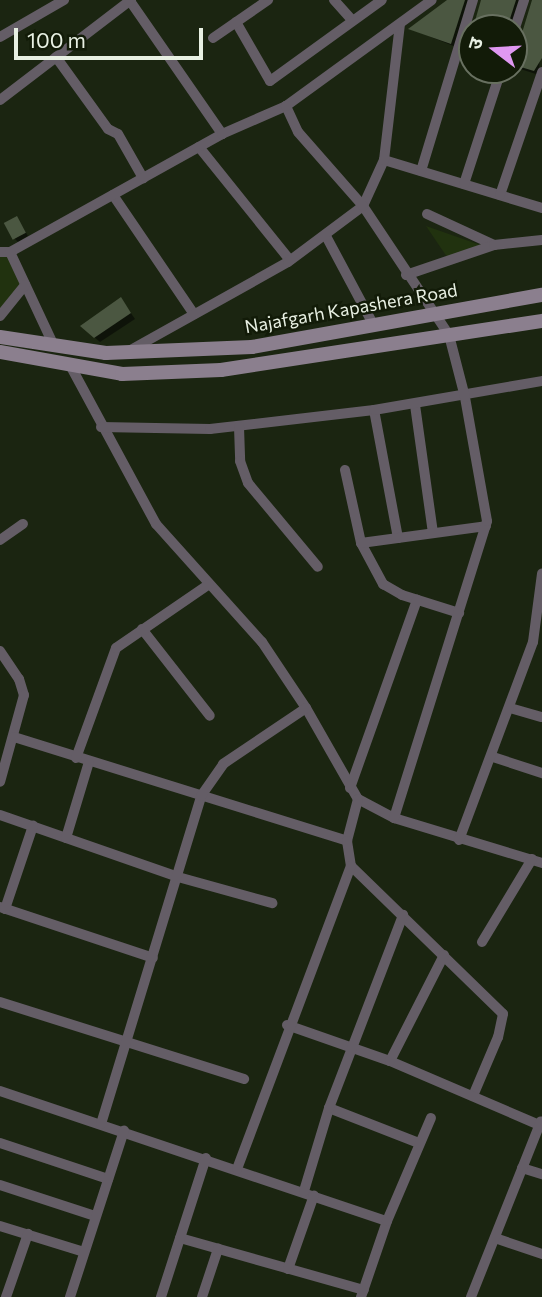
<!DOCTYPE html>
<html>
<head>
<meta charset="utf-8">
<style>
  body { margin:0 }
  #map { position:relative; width:542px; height:1297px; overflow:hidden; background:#1b2511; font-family:Commissioner,"Noto Sans Devanagari",sans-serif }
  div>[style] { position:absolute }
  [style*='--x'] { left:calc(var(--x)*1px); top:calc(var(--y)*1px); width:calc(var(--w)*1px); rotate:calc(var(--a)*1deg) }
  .green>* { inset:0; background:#21320f }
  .shadow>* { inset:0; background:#0007 }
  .building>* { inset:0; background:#4b5741; transform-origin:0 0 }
  .street>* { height:10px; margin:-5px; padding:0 5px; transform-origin:5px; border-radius:5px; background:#645d66 }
  .secondary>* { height:14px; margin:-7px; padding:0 7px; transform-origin:7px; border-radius:7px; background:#8b7f8e }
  span { translate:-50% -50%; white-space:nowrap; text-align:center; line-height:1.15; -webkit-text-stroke:5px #121b08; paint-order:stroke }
  .street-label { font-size:18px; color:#e8f0e3 }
  .north { position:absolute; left:458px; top:14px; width:70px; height:70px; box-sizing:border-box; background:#121b08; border:2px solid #687060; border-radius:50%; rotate:287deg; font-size:19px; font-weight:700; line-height:28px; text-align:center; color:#e8f0e3 }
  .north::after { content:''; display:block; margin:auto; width:24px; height:32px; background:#df98f1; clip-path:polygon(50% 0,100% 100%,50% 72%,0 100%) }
  .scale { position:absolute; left:14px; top:28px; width:189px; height:32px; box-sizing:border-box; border:4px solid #e8f0e3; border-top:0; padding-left:9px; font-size:21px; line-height:24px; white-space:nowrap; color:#e8f0e3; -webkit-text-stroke:5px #121b08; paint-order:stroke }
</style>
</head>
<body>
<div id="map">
  <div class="green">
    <i style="clip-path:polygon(426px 226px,486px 247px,447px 257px)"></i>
    <i style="clip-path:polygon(0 253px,9px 253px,24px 286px,0 314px)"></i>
  </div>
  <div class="shadow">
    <i style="clip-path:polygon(451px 0,472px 0,456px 47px,411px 29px)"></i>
    <i style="clip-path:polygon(482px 0,523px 0,512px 28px,475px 28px)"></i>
    <i style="clip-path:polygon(533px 0,542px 0,539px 75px,514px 67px,514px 39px,523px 35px)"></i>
    <i style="clip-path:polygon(472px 36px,472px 55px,468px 51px)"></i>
    <i style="clip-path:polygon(17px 218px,28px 236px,18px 242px,15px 239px)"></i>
    <i style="clip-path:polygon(121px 299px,135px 319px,100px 342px,87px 331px)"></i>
  </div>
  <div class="building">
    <i style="clip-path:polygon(447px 0,465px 0,451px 44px,408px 29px)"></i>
    <i style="clip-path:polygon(481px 0,516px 0,507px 28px,473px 28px)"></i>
    <i style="clip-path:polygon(532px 0,542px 0,542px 58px,534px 71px,514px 65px,514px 39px,522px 33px)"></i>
    <i style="left:17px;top:216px;width:19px;height:15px;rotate:62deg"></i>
    <i style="clip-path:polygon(121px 297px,131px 313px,94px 338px,80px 326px)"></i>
  </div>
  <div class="street">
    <i style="--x:334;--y:0;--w:27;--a:48"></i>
    <i style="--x:130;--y:1;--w:162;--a:55.3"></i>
    <i style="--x:236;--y:22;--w:68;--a:60"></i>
    <i style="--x:270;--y:81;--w:138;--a:-35.9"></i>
    <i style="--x:514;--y:31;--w:33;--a:-72"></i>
    <i style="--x:0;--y:37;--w:74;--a:-30"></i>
    <i style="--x:213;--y:38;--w:67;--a:-34.6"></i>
    <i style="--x:56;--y:57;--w:89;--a:54.2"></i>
    <i style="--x:108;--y:129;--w:11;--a:27"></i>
    <i style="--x:118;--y:134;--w:51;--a:60.4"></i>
    <i style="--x:0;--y:100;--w:165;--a:-37.4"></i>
    <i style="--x:199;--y:147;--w:145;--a:51.2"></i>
    <i style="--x:384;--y:160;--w:165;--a:16.9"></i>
    <i style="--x:421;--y:171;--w:179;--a:-73.1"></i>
    <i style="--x:464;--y:184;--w:120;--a:-72"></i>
    <i style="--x:113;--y:195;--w:144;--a:55.8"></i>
    <i style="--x:500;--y:195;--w:130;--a:-71.1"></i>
    <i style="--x:427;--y:214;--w:74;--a:24.8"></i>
    <i style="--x:326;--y:236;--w:100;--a:61.9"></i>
    <i style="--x:0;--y:252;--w:10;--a:0"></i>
    <i style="--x:10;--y:252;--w:243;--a:-29.1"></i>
    <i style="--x:222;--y:134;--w:70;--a:-23.6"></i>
    <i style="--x:10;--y:252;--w:102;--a:64.9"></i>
    <i style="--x:406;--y:275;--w:93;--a:-18.8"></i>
    <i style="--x:494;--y:245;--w:48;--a:-5.9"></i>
    <i style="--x:0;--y:316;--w:40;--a:-51"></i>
    <i style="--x:127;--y:352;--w:184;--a:-29.2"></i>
    <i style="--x:288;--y:262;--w:94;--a:-36.7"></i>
    <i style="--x:363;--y:206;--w:51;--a:-65.5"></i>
    <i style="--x:384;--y:160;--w:137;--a:-83.3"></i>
    <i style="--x:70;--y:365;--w:181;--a:61.6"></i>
    <i style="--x:156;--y:524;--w:159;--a:48.1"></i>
    <i style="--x:262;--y:642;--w:79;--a:56.3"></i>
    <i style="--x:306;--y:708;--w:105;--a:60.3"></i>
    <i style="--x:358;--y:799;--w:41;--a:27.8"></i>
    <i style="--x:394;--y:818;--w:155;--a:16.9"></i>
    <i style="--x:415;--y:405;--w:129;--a:82"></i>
    <i style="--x:101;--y:427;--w:109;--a:1.1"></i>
    <i style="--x:210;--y:429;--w:165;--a:-6.6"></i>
    <i style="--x:239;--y:427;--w:34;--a:88"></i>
    <i style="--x:240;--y:461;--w:23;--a:70"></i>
    <i style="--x:248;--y:483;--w:109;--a:50.2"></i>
    <i style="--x:345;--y:470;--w:75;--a:77.6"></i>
    <i style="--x:361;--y:543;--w:47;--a:61.8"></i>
    <i style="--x:383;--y:584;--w:22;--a:30"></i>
    <i style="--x:402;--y:595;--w:60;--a:17.5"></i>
    <i style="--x:398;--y:538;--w:130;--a:-100.6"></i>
    <i style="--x:374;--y:410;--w:170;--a:-9.8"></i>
    <i style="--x:0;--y:540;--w:28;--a:-35"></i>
    <i style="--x:361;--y:543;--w:126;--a:-7.7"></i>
    <i style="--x:142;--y:629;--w:110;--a:52"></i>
    <i style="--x:0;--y:651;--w:34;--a:56"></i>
    <i style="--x:19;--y:679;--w:17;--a:73"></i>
    <i style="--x:24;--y:695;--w:90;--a:105.4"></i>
    <i style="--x:510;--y:708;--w:33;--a:16"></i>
    <i style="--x:14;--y:737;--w:349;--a:17.3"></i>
    <i style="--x:493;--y:757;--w:52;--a:18.1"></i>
    <i style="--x:76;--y:758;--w:117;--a:-70"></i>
    <i style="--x:116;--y:648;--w:112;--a:-34.4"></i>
    <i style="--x:350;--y:788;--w:200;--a:-70.4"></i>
    <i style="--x:358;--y:799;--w:43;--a:104.7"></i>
    <i style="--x:347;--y:841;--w:25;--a:81"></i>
    <i style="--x:351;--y:866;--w:212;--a:44.2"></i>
    <i style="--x:503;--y:1014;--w:24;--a:102"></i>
    <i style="--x:498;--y:1037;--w:64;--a:113"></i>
    <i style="--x:0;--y:815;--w:188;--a:19.2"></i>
    <i style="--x:178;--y:877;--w:98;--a:15.5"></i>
    <i style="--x:394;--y:818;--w:311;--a:-72.6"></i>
    <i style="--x:487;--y:521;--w:126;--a:-100.1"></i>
    <i style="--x:465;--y:397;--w:64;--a:-104.5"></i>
    <i style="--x:449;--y:335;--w:155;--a:-123.7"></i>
    <i style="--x:363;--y:206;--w:98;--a:-131.3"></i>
    <i style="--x:298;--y:132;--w:29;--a:-115"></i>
    <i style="--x:286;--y:106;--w:180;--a:-36"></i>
    <i style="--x:66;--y:838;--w:79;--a:-73.2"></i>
    <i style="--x:459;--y:840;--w:211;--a:-69.5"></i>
    <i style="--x:533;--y:642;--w:69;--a:-82.5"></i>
    <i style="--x:0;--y:907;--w:161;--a:18.4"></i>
    <i style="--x:5;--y:909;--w:88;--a:-71.4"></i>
    <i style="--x:482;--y:942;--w:97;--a:-58.9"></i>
    <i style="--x:0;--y:1002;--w:256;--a:17.5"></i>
    <i style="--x:287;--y:1025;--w:109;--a:19.3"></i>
    <i style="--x:390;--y:1061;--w:162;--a:23.2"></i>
    <i style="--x:390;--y:1061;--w:119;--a:-63"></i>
    <i style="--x:0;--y:1091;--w:408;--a:18.6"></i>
    <i style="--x:329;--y:1108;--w:97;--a:21.3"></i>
    <i style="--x:101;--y:1124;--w:343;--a:-73"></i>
    <i style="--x:201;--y:796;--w:39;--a:-55"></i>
    <i style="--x:223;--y:764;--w:100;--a:-34"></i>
    <i style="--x:0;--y:1143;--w:114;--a:18.4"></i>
    <i style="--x:522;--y:1168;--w:21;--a:17"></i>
    <i style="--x:237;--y:1169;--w:324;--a:-69.4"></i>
    <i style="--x:0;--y:1185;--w:100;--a:18.1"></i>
    <i style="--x:304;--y:1191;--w:87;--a:-73.2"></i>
    <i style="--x:329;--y:1108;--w:207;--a:-69"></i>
    <i style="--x:0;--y:1226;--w:88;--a:17.2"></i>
    <i style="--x:180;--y:1238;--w:191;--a:15.8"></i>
    <i style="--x:495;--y:1238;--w:50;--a:18.8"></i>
    <i style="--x:288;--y:1269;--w:78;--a:-70.6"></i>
    <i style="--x:6;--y:1297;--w:67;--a:-70.8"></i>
    <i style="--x:70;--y:1297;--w:175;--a:-72"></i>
    <i style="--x:161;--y:1297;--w:146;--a:-72.1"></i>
    <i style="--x:202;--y:1297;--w:51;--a:-71.6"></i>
    <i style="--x:361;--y:1297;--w:80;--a:-71.1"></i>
    <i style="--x:387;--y:1221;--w:112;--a:-66.9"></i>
    <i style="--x:471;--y:1297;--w:189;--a:-68.3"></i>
  </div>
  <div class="secondary">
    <i style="--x:0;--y:337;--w:107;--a:8.6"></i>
    <i style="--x:106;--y:353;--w:146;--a:-2.4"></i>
    <i style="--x:252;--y:347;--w:295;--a:-10.2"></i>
    <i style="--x:0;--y:352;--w:124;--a:10.2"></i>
    <i style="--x:122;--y:374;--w:99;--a:-2.3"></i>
    <i style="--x:221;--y:370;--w:325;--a:-8.7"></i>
  </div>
  <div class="street-label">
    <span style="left:351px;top:308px;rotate:-10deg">Najafgarh Kapashera Road</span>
  </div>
  <div class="north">उ</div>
  <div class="scale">100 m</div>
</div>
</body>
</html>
